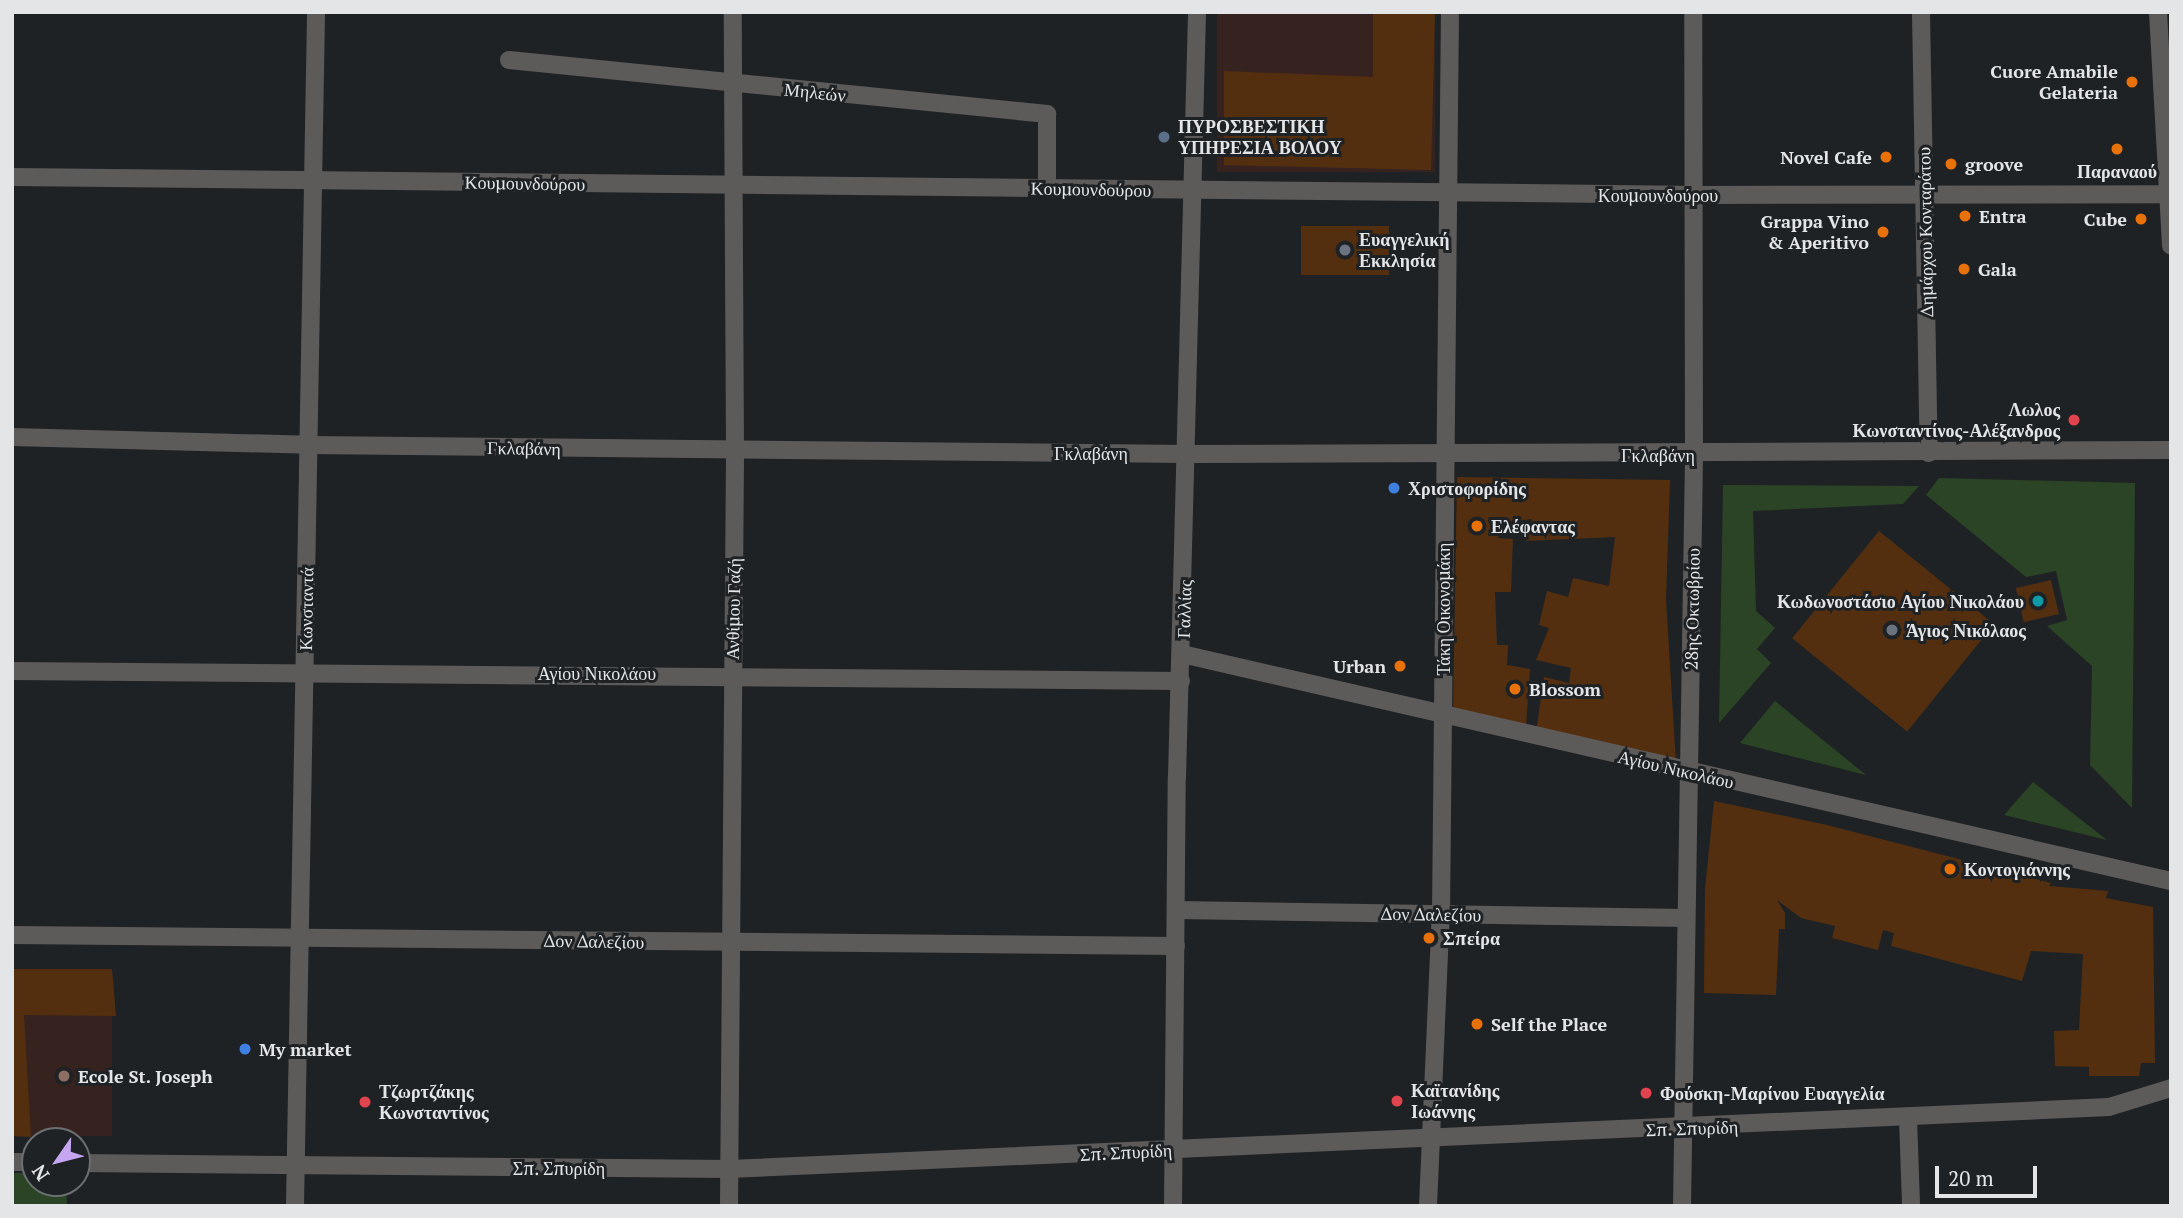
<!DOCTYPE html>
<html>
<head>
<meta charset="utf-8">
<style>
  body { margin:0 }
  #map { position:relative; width:2183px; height:1218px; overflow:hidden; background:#1f2225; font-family:"PT Serif",serif }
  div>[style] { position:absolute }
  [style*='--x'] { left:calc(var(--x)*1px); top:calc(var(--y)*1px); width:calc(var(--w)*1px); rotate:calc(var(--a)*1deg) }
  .education>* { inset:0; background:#36231f; transform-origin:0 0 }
  .green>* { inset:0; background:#2b4425 }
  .building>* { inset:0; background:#542f0f; transform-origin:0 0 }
  .minor>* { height:18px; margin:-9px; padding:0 9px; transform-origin:9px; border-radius:9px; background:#5d5b5a }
  .dots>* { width:19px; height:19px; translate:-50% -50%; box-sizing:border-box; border:4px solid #1f2225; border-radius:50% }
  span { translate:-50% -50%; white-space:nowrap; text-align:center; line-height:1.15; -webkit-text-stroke:6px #1f2225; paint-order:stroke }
  .poi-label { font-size:18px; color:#e3e5e7; font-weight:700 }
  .right { translate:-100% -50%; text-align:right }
  .left { translate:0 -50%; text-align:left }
  .street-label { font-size:18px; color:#e3e5e7 }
  .frame { position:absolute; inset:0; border:14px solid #e3e5e7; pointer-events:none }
  .north { position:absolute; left:21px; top:1127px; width:70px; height:70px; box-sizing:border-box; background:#1f2225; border:2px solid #6d7073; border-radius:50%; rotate:235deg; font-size:19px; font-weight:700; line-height:28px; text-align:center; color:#e3e5e7 }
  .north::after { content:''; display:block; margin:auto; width:24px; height:32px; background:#c6a6f0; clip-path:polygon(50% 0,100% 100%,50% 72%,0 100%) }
  .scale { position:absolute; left:1935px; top:1166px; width:102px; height:32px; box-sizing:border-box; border:4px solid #e3e5e7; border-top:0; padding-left:9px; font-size:21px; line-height:24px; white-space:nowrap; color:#e3e5e7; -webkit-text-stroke:5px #1f2225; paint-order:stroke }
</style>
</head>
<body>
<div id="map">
  <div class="education">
    <i style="left:1217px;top:12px;width:218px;height:160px"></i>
    <i style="left:12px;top:969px;width:100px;height:167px"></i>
  </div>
  <div class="green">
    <i style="clip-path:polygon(1939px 478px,2135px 483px,2132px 808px,2090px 765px,2092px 666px,2047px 626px,2067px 620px,2056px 571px,2026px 577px,1926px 495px)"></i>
    <i style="clip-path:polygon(1723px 485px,1919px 486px,1903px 504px,1753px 511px,1756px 611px,1775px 628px,1757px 649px,1771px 663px,1719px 723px)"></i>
    <i style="clip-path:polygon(1775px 701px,1866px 775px,1740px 743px)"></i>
    <i style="clip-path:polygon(2033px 782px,2107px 840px,2004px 815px)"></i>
    <i style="clip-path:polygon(12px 1173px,35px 1173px,35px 1183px,66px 1183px,67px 1206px,12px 1206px)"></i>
  </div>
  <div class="building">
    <i style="clip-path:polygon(1373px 12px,1435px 12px,1431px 170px,1224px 165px,1224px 71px,1373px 77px)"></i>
    <i style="left:1301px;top:226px;width:88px;height:49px"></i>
    <i style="clip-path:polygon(1457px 477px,1670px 480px,1666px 600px,1676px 763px,1536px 732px,1544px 677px,1569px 683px,1571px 668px,1536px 660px,1549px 628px,1539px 625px,1547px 591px,1568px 597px,1573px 578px,1609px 586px,1615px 537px,1526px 541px,1532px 519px,1498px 523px,1498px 538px,1513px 539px,1511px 592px,1495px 592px,1497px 645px,1508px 645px,1507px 665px,1530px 669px,1526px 726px,1453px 711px)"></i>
    <i style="left:1879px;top:531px;width:148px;height:138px;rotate:39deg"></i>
    <i style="left:2051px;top:580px;width:35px;height:36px;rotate:77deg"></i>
    <i style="clip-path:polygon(1714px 801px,1827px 825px,2051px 883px,2049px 886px,2108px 891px,2106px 898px,2153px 907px,2155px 1063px,2141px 1063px,2139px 1076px,2089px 1076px,2089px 1067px,2055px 1066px,2054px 1031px,2079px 1030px,2083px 954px,2031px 951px,2022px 981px,1891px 946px,1894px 933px,1883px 930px,1878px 950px,1832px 938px,1835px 926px,1801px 918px,1777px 900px,1785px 913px,1785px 929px,1779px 929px,1776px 995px,1704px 993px,1705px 889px)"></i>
    <i style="clip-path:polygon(12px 969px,112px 969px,116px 1016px,24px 1015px,31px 1137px,12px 1136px)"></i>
  </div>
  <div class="minor">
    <i style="--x:1921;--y:12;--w:441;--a:89"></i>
    <i style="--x:2158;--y:12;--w:234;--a:86.8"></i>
    <i style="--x:509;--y:60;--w:541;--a:5.73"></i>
    <i style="--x:1047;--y:114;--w:74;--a:90"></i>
    <i style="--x:12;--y:177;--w:1684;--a:0.61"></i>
    <i style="--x:1696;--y:195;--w:475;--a:-0.1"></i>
    <i style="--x:12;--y:437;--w:296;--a:1.5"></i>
    <i style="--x:308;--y:445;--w:881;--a:0.59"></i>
    <i style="--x:1189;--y:454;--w:982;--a:-0.23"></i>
    <i style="--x:1182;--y:654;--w:1015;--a:12.93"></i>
    <i style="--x:12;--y:671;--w:1169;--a:0.49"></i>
    <i style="--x:1177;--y:910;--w:508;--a:0.9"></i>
    <i style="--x:12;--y:935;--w:1164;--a:0.54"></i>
    <i style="--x:1908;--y:1118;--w:88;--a:88"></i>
    <i style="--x:12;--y:1162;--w:23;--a:0"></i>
    <i style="--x:77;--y:1163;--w:652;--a:0.53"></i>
    <i style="--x:729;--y:1169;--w:1381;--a:-2.57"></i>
    <i style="--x:2109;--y:1107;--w:65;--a:-17"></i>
    <i style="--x:295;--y:1206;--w:1194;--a:-88.99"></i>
    <i style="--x:729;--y:1206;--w:755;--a:-89.54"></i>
    <i style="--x:735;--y:451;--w:439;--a:-90.3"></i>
    <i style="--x:1173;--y:1206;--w:429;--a:-89.5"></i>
    <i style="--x:1177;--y:777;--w:765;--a:-88.5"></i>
    <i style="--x:1428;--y:1206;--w:292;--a:-87.5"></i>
    <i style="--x:1441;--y:914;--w:902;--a:-89.43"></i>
    <i style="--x:1682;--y:1206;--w:751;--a:-89.08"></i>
    <i style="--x:1694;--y:455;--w:443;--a:-90.1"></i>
  </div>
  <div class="dots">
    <i style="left:2132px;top:82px;background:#e8710a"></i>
    <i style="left:1164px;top:137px;background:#5c6f8a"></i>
    <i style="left:2117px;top:149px;background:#e8710a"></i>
    <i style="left:1886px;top:157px;background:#e8710a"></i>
    <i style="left:1951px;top:164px;background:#e8710a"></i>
    <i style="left:1965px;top:216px;background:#e8710a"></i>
    <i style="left:2141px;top:219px;background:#e8710a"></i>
    <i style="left:1883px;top:232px;background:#e8710a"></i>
    <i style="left:1345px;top:250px;background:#6b7280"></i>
    <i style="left:1964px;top:269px;background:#e8710a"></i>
    <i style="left:2074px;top:420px;background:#e0444e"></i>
    <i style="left:1394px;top:488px;background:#3f7fe0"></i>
    <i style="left:1477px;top:526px;background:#e8710a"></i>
    <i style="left:2038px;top:601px;background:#0f9aa8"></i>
    <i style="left:1892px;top:630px;background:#6b7280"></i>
    <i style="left:1400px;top:666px;background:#e8710a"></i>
    <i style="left:1515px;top:689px;background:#e8710a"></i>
    <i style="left:1950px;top:869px;background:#e8710a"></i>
    <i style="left:1429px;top:938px;background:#e8710a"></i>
    <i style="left:1477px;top:1024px;background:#e8710a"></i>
    <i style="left:245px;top:1049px;background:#3f7fe0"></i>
    <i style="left:64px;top:1076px;background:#8d6e63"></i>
    <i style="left:1646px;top:1093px;background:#e0444e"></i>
    <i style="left:1397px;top:1101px;background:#e0444e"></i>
    <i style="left:365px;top:1102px;background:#e0444e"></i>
  </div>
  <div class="poi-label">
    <span class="right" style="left:2118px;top:82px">Cuore Amabile<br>Gelateria</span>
    <span class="left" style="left:1178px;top:137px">ΠΥΡΟΣΒΕΣΤΙΚΗ<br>ΥΠΗΡΕΣΙΑ ΒΟΛΟΥ</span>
    <span class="right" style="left:1872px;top:157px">Novel Cafe</span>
    <span class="left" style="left:1965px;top:164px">groove</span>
    <span style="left:2117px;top:171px">Παραναού</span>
    <span class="left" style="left:1979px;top:216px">Entra</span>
    <span class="right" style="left:2127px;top:219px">Cube</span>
    <span class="right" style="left:1869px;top:232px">Grappa Vino<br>&amp; Aperitivo</span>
    <span class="left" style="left:1359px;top:250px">Ευαγγελική<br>Εκκλησία</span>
    <span class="left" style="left:1978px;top:269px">Gala</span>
    <span class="right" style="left:2060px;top:420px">Λωλος<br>Κωνσταντίνος-Αλέξανδρος</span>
    <span class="left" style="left:1408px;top:488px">Χριστοφορίδης</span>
    <span class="left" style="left:1491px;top:526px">Ελέφαντας</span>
    <span class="right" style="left:2024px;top:601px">Κωδωνοστάσιο Αγίου Νικολάου</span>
    <span class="left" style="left:1906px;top:630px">Άγιος Νικόλαος</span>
    <span class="right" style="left:1386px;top:666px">Urban</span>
    <span class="left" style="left:1529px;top:689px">Blossom</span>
    <span class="left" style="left:1964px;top:869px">Κοντογιάννης</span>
    <span class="left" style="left:1443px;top:938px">Σπείρα</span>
    <span class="left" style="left:1491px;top:1024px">Self the Place</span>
    <span class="left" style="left:259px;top:1049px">My market</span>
    <span class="left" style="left:78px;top:1076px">Ecole St. Joseph</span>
    <span class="left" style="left:1411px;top:1101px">Καϊτανίδης<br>Ιωάννης</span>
    <span class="left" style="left:379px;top:1102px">Τζωρτζάκης<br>Κωνσταντίνος</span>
    <span class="left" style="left:1660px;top:1093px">Φούσκη-Μαρίνου Ευαγγελία</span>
  </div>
  <div class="street-label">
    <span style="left:815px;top:92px;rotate:6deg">Μηλεών</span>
    <span style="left:525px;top:183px;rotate:1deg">Κουμουνδούρου</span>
    <span style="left:1091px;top:189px;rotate:1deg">Κουμουνδούρου</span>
    <span style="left:1658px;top:195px">Κουμουνδούρου</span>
    <span style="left:1925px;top:232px;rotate:-91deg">Δημάρχου Κονταράτου</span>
    <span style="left:524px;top:448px;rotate:1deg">Γκλαβάνη</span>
    <span style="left:1091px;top:453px">Γκλαβάνη</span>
    <span style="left:1658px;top:455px">Γκλαβάνη</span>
    <span style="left:306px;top:609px;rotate:-89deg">Κωνσταντά</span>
    <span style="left:733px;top:609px;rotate:-89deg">Ανθίμου Γαζή</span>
    <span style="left:1184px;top:609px;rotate:-88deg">Γαλλίας</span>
    <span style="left:1443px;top:609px;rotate:-90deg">Τάκη Οικονομάκη</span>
    <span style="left:1692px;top:609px;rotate:-89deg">28ης Οκτωβρίου</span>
    <span style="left:597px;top:673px">Αγίου Νικολάου</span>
    <span style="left:1676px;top:769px;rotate:13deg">Αγίου Νικολάου</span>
    <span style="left:1431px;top:914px;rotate:1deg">Δον Δαλεζίου</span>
    <span style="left:594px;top:941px;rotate:1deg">Δον Δαλεζίου</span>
    <span style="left:1692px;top:1128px;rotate:-2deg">Σπ. Σπυρίδη</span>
    <span style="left:1126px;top:1152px;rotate:-3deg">Σπ. Σπυρίδη</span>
    <span style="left:559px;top:1168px">Σπ. Σπυρίδη</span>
  </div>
  <div class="frame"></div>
  <div class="north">N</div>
  <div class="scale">20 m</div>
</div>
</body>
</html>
